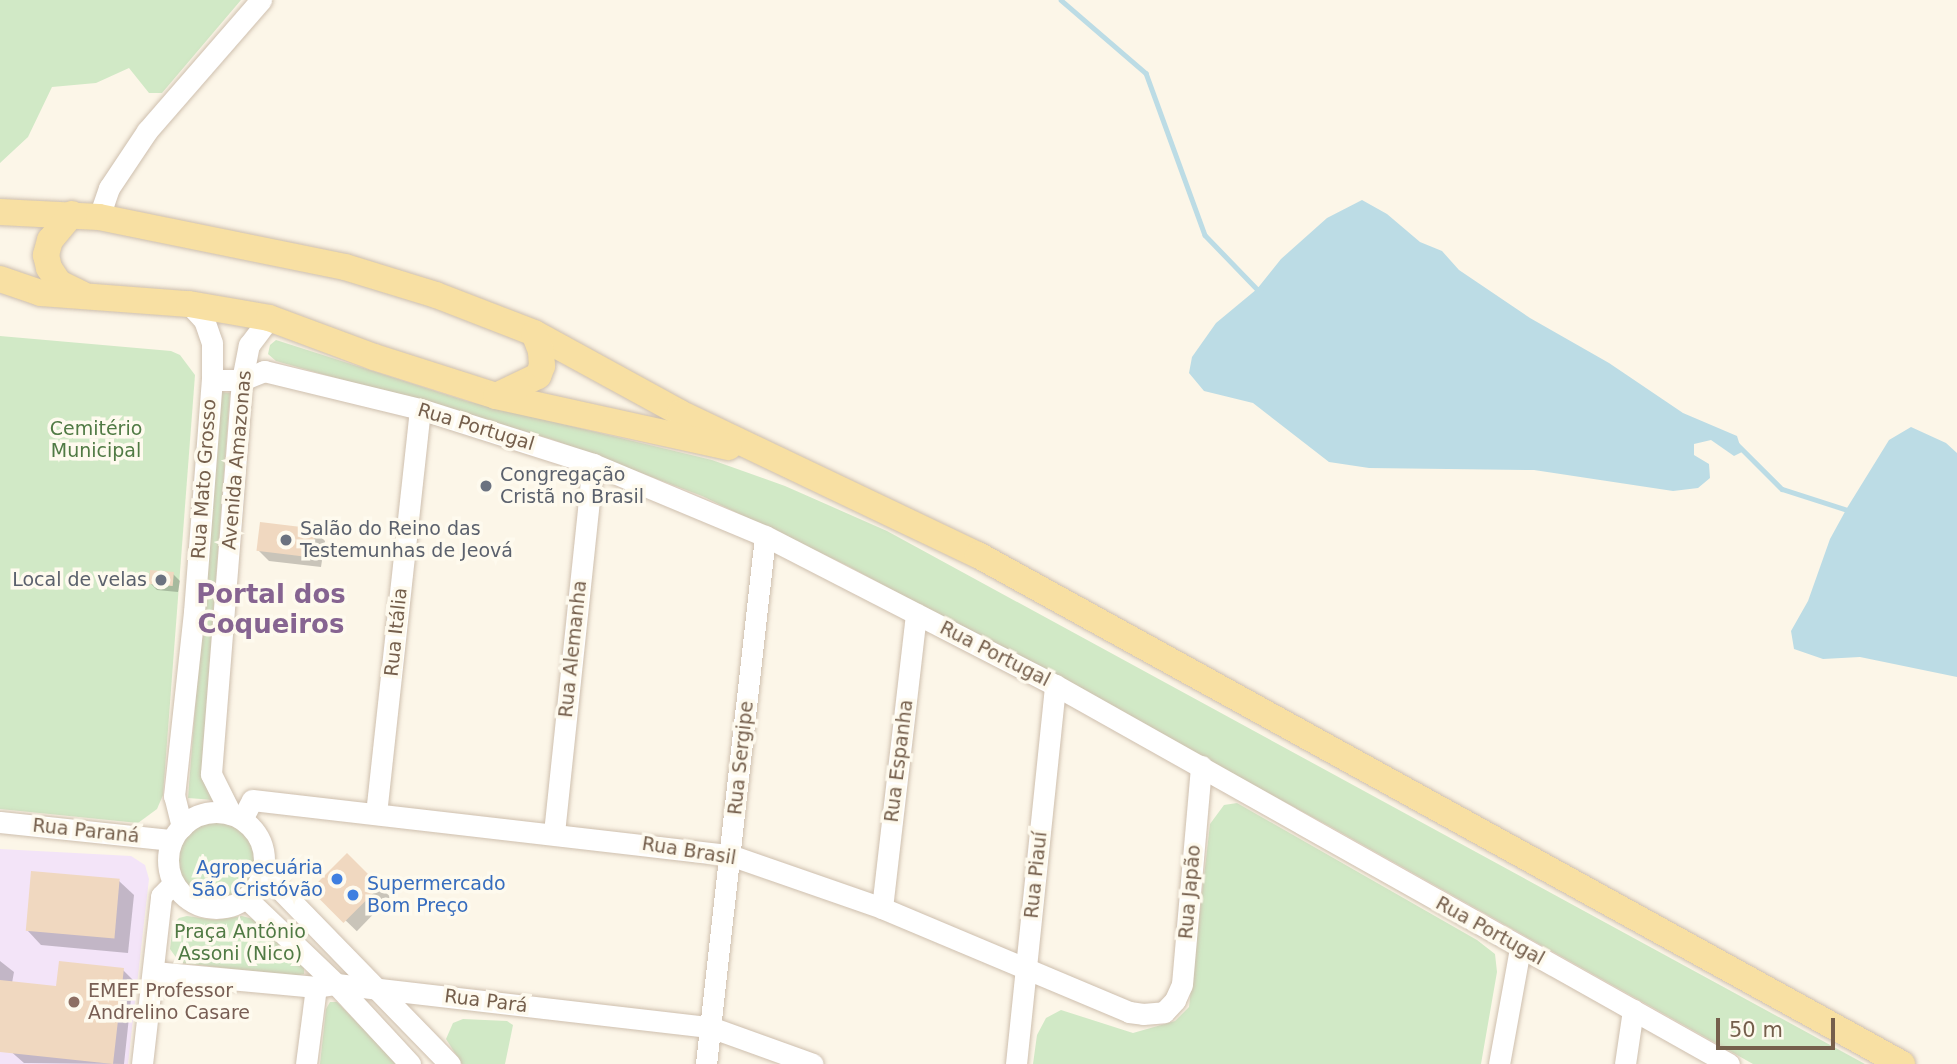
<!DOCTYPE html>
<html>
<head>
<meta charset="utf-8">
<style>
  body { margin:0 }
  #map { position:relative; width:1957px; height:1064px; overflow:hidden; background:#fcf6e8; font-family:"DejaVu Sans",sans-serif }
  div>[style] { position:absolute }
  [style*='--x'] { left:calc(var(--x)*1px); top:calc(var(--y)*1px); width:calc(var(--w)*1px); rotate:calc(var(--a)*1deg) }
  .education>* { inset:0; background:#f3e4f8 }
  .green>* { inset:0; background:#d1e9c6 }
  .round { border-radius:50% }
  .water>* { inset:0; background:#bcdce5 }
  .shadow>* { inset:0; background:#0003; transform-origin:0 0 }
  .stream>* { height:4.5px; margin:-2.25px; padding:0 2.25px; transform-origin:2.25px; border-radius:2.25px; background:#bcdce5 }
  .building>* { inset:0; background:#f0d8c0; transform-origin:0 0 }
  .roads { filter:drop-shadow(0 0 2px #cebfae) drop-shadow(0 0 2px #cebfae) }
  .minor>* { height:21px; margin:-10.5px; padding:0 10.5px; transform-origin:10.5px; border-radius:10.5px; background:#fff }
  .minor>.ring { margin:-10.5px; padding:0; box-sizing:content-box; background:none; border:21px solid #fff; border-radius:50% }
  .major>* { height:26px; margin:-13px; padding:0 13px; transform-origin:13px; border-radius:13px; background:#f8e0a3 }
  .dots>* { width:19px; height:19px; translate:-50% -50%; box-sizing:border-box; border:4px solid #fefaee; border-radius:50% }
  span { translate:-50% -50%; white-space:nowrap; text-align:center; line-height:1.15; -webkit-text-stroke:7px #fefaee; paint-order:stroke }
  .street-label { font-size:19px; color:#755f4c }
  .park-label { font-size:19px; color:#507a44 }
  .worship-label { font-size:19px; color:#5b616d }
  .left { translate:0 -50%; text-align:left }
  .right { translate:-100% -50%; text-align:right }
  .shop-label { font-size:19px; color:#366cbe }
  .education-label { font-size:19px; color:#785e54 }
  .district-label { font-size:26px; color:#866491; font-weight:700 }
  .scale { position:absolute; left:1716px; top:1018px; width:119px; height:32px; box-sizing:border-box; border:4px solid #755f4c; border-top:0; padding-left:9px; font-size:21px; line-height:24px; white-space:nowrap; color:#755f4c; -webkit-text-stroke:5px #fefaee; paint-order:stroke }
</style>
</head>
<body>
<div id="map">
  <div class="education">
    <i style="clip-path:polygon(0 849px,131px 856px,145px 865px,149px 879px,128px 1064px,0 1064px)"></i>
  </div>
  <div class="green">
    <i style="clip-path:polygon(0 0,241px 0,162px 93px,149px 93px,129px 68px,96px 83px,52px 87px,28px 137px,0 163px)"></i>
    <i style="clip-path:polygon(0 336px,171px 351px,180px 355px,195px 375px,163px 795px,157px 809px,138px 823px,0 809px)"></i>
    <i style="clip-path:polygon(276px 340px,466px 401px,712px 460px,785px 486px,887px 531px,1865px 1064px,1753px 1064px,1331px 827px,848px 566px,702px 496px,551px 439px,276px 361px,268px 354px,270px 345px)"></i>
    <i style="clip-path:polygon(220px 392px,230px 393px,201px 776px,214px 800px,188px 798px)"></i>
    <i style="clip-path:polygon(1237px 803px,1477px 940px,1495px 954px,1497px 972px,1481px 1064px,1033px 1064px,1037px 1035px,1046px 1018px,1061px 1010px,1133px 1033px,1175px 1021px,1189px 1007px,1210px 824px,1224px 805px)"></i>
    <i class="round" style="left:178px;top:822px;width:76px;height:76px"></i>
    <i style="clip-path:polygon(187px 916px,215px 920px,242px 916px,257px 920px,304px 967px,304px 974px,296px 976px,180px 963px,170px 949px,173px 924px,179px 918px)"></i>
    <i style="clip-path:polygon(330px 1002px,337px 1002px,398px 1064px,320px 1064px,326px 1009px)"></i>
    <i style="clip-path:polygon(463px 1019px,507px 1021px,513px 1025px,505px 1064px,462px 1064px,446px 1039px,453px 1023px)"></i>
  </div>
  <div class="water">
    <i style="clip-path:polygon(1362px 200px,1387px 214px,1420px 242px,1442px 251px,1459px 270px,1530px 318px,1609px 363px,1683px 413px,1737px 436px,1742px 452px,1734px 456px,1711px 440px,1694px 444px,1694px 455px,1709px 464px,1710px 478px,1698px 488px,1673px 491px,1534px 470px,1369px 468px,1329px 462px,1253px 403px,1204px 391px,1189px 373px,1192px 357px,1216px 323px,1257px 289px,1281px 259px,1327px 218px)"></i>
    <i style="clip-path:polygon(1911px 427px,1946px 443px,1957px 453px,1957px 677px,1860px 657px,1823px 659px,1794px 649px,1791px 631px,1808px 601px,1830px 539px,1847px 508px,1889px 440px)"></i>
  </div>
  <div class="shadow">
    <i style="clip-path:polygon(315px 531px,325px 541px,321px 567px,269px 561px,258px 550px)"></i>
    <i style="clip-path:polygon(173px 574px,180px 581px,178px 592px,157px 590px,150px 583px)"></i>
    <i style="left:347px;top:855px;width:60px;height:48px;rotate:44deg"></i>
    <i style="clip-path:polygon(119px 881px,134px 895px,128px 953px,41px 945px,27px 930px)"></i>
    <i style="clip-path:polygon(0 961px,14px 972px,12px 983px,57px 988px,123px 970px,133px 980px,124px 1064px,24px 1063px,0 1042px)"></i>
  </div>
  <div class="stream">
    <i style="--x:1061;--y:0;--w:112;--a:40.7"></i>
    <i style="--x:1146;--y:73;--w:172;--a:70"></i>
    <i style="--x:1205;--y:235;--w:75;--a:46.1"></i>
    <i style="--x:1257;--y:289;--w:5;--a:0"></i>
    <i style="--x:1736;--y:443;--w:65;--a:45"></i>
    <i style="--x:1782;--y:489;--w:72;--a:17.7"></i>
  </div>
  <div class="building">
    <i style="left:260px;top:522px;width:56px;height:29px;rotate:7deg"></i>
    <i style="left:150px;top:570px;width:24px;height:14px;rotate:5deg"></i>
    <i style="left:347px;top:853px;width:47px;height:52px;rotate:45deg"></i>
    <i style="left:31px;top:871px;width:89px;height:60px;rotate:5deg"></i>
    <i style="clip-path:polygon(59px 961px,124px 968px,113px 1064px,0 1052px,0 980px,56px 986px)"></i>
  </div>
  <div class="roads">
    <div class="minor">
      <i style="--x:99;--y:217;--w:31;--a:-71"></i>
      <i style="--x:109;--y:188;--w:69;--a:-56.3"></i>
      <i style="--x:147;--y:131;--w:174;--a:-49"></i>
      <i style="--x:212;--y:380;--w:30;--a:0"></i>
      <i style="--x:242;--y:380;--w:24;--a:-22"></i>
      <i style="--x:264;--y:371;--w:161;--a:13.7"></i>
      <i style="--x:420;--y:409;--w:182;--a:17.6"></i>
      <i style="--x:593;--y:464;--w:186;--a:22.7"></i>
      <i style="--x:765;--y:536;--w:326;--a:27.2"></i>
      <i style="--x:1055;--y:685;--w:773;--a:29.35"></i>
      <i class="ring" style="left:168px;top:812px;width:75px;height:75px"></i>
      <i style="--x:231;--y:814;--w:45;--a:-116.6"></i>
      <i style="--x:211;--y:774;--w:395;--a:-85.5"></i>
      <i style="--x:242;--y:380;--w:36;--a:-79"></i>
      <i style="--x:249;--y:345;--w:34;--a:-53"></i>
      <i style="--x:376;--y:814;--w:407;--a:-83.8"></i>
      <i style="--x:242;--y:819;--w:21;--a:-62"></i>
      <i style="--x:252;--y:800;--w:481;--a:6.6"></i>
      <i style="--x:730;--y:855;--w:161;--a:19.2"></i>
      <i style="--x:882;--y:908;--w:268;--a:22.8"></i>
      <i style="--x:1129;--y:1012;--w:14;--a:8"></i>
      <i style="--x:1143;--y:1014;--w:21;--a:-5"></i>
      <i style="--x:1164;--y:1012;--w:16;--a:-47"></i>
      <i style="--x:1175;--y:1000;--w:17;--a:-66"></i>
      <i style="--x:1182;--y:984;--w:219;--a:-85"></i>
      <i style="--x:0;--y:822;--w:173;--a:6"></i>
      <i style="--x:182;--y:827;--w:32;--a:-104"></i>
      <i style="--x:174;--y:796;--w:185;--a:-83.8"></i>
      <i style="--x:194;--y:612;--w:233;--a:-85.6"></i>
      <i style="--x:212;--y:380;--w:37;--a:-90"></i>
      <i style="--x:212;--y:343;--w:24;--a:-109"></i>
      <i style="--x:204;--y:320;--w:22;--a:-133"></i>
      <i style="--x:554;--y:833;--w:371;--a:-84"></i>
      <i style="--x:263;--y:872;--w:268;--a:45.8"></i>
      <i style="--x:246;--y:898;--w:124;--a:43.7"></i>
      <i style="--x:336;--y:984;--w:109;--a:47.2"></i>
      <i style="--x:882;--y:908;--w:296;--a:-83.4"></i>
      <i style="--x:154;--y:972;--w:163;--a:5.3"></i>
      <i style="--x:316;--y:987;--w:20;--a:-9"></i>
      <i style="--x:336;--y:984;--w:376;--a:6.6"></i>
      <i style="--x:710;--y:1027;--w:109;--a:19.8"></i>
      <i style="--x:142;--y:1064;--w:169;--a:-83.5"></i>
      <i style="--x:161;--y:896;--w:18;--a:-45"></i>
      <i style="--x:306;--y:1064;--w:78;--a:-82.6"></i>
      <i style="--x:706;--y:1064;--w:531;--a:-83.62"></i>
      <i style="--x:1016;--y:1064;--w:381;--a:-84.1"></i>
      <i style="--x:1499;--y:1064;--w:118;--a:-79.7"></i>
      <i style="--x:1625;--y:1064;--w:55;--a:-81.6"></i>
    </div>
    <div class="major">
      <i style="--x:0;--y:212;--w:99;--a:2.9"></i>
      <i style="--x:99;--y:217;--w:251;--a:11.5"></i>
      <i style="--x:345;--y:267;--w:95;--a:17.1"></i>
      <i style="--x:436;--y:295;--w:105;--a:21.2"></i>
      <i style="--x:534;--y:333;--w:166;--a:28.7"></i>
      <i style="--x:680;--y:413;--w:330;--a:25.5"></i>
      <i style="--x:978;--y:555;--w:1055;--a:28.85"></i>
      <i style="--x:72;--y:214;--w:34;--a:130"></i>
      <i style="--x:50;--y:240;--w:16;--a:105"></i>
      <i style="--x:46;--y:255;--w:13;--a:77"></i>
      <i style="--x:49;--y:268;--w:18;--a:56"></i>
      <i style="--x:59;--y:283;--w:25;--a:26"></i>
      <i style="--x:0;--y:279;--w:43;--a:18.9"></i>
      <i style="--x:41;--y:293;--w:148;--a:4.3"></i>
      <i style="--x:189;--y:304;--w:81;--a:9.9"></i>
      <i style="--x:269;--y:318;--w:112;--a:20.4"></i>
      <i style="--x:374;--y:357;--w:128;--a:17.7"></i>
      <i style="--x:496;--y:396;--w:238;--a:12.4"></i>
      <i style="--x:496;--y:396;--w:47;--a:-25.5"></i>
      <i style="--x:538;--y:376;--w:11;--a:-68"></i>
      <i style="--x:542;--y:366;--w:15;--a:-94"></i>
      <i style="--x:541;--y:351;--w:19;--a:-111"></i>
    </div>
  </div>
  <div class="dots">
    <i style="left:486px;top:486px;background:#6b7280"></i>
    <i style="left:286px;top:540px;background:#6b7280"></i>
    <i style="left:161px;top:580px;background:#6b7280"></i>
    <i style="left:337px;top:879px;background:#3f7fe0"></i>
    <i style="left:353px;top:895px;background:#3f7fe0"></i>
    <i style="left:74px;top:1002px;background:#8d6e63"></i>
  </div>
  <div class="street-label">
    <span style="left:476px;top:427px;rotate:17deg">Rua Portugal</span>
    <span style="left:237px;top:460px;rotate:-85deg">Avenida Amazonas</span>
    <span style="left:204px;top:479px;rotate:-86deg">Rua Mato Grosso</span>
    <span style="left:396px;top:632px;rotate:-84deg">Rua Itália</span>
    <span style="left:573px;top:649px;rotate:-84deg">Rua Alemanha</span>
    <span style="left:995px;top:654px;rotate:27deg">Rua Portugal</span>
    <span style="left:741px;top:758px;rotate:-84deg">Rua Sergipe</span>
    <span style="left:899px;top:761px;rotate:-83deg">Rua Espanha</span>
    <span style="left:86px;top:831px;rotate:6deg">Rua Paraná</span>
    <span style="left:689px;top:851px;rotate:9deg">Rua Brasil</span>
    <span style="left:1036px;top:875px;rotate:-84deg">Rua Piauí</span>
    <span style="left:1190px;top:892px;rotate:-85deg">Rua Japão</span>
    <span style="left:1490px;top:931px;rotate:29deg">Rua Portugal</span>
    <span style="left:486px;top:1001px;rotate:7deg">Rua Pará</span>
  </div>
  <div class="park-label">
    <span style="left:96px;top:440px">Cemitério<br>Municipal</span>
    <span style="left:240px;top:943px">Praça Antônio<br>Assoni (Nico)</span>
  </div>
  <div class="worship-label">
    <span class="left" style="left:500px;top:486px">Congregação<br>Cristã no Brasil</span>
    <span class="left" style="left:300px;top:540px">Salão do Reino das<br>Testemunhas de Jeová</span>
    <span class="right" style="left:147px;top:580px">Local de velas</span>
  </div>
  <div class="shop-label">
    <span class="right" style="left:323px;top:879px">Agropecuária<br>São Cristóvão</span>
    <span class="left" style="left:367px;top:895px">Supermercado<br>Bom Preço</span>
  </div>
  <div class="education-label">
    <span class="left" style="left:88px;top:1002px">EMEF Professor<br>Andrelino Casare</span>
  </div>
  <div class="district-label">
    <span style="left:271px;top:610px">Portal dos<br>Coqueiros</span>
  </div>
  <div class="scale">50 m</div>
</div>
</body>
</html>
